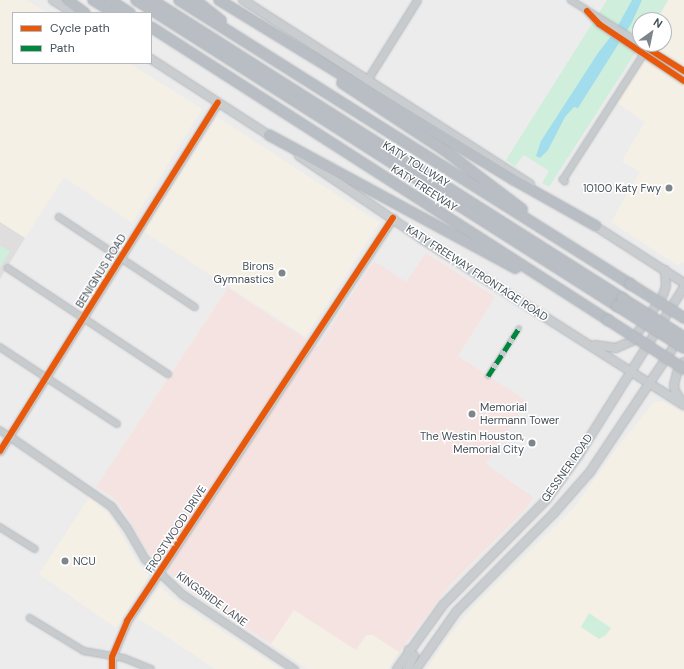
<!DOCTYPE html>
<html>
<head>
<meta charset="utf-8">
<style>
  body { margin:0 }
  #map { position:relative; width:684px; height:669px; overflow:hidden; background:#edecec; font-family:"DM Sans",sans-serif }
  div>[style] { position:absolute }
  [style*='--x'] { left:calc(var(--x)*1px); top:calc(var(--y)*1px); width:calc(var(--w)*1px); rotate:calc(var(--a)*1deg) }
  .commercial>* { inset:0; background:#f5f0e6; transform-origin:0 0 }
  .education>* { inset:0; background:#dfddde }
  .medical>* { inset:0; background:#f5e3e1 }
  .green>* { inset:0; background:#cfeedb }
  .water>* { inset:0; background:#a1dded }
  .roads { filter:drop-shadow(0 0 1px #b1b6bc) drop-shadow(0 0 1px #b1b6bc) }
  .pedestrian>* { height:4px; margin:-2px; padding:0 2px; transform-origin:2px; border-radius:2px; background:#c8cbcd }
  .minor>* { height:5.5px; margin:-2.75px; padding:0 2.75px; transform-origin:2.75px; border-radius:2.75px; background:#c8cbcd }
  .tertiary>* { height:7px; margin:-3.5px; padding:0 3.5px; transform-origin:3.5px; border-radius:3.5px; background:#c8cbcd }
  .secondary>* { height:8px; margin:-4px; padding:0 4px; transform-origin:4px; border-radius:4px; background:#c9cdd0 }
  .motorway>* { height:10px; margin:-5px; padding:0 5px; transform-origin:5px; border-radius:5px; background:#b8bec3 }
  .bridges { filter:drop-shadow(0 0 1px #b1b6bc) drop-shadow(0 0 1px #b1b6bc) }
  .motorway-bridge>* { height:10px; margin:-5px; padding:0 5px; transform-origin:5px; border-radius:5px; background:#b8bec3 }
  .quiet>* { height:5px; margin-top:-2.5px; transform-origin:0; background:repeating-linear-gradient(90deg,#00873e 0 10px,transparent 0 15px) }
  .cycleway>* { height:6px; margin:-3px; padding:0 3px; transform-origin:3px; border-radius:3px; background:#e8590c }
  .dots>* { width:11px; height:11px; translate:-50% -50%; box-sizing:border-box; border:2px solid #fff; border-radius:50% }
  span { translate:-50% -50%; white-space:nowrap; text-align:center; line-height:1.15; -webkit-text-stroke:3px #fff; paint-order:stroke }
  .street-label { font-size:11px; color:#434f59 }
  .poi-label { font-size:11px; color:#434f59 }
  .right { translate:-100% -50%; text-align:right }
  .left { translate:0 -50%; text-align:left }
  .legend { position:absolute; left:12px; top:12px; width:140px; height:52px; box-sizing:border-box; background:#fff; border:1px solid #b4b9bd; margin:0; padding:5px 7px; list-style:none; font-size:12px; color:#434f59 }
  .legend li { display:flex; align-items:center; gap:8px; height:20px }
  .legend b { width:20px; border:1px solid #b4b9bd }
  .north { position:absolute; left:632px; top:12px; width:40px; height:40px; box-sizing:border-box; background:#fff; border:1px solid #b4b9bd; border-radius:50%; rotate:33deg; font-size:11px; font-weight:700; line-height:16px; text-align:center; color:#434f59 }
  .north::after { content:''; display:block; margin:auto; width:14px; height:18px; background:#7e868c; clip-path:polygon(50% 0,100% 100%,50% 72%,0 100%) }
</style>
</head>
<body>
<div id="map">
  <div class="commercial">
    <i style="clip-path:polygon(0 0,26px 0,48px 13px,13px 13px,13px 63px,129px 63px,202px 109px,132px 223px,64px 177px,25px 238px,0 222px)"></i>
    <i style="clip-path:polygon(669px 0,684px 0,684px 262px,677px 265px,611px 222px,640px 172px,622px 161px,645px 122px,616px 102px,654px 44px,664px 44px,664px 20px,658px 20px)"></i>
    <i style="left:217px;top:117px;width:194px;height:136px;rotate:33deg"></i>
    <i style="clip-path:polygon(662px 401px,684px 413px,684px 669px,427px 669px,448px 637px,477px 603px,573px 509px,617px 448px,654px 402px)"></i>
    <i style="clip-path:polygon(90px 496px,110px 515px,137px 562px,148px 573px,148px 577px,116px 628px,39px 574px)"></i>
    <i style="clip-path:polygon(160px 586px,175px 600px,280px 669px,215px 669px,138px 618px)"></i>
    <i style="clip-path:polygon(294px 609px,356px 650px,366px 635px,373px 635px,399px 652px,388px 669px,308px 669px,271px 644px)"></i>
  </div>
  <div class="education">
    <i style="clip-path:polygon(0 222px,25px 238px,0 279px)"></i>
  </div>
  <div class="medical">
    <i style="clip-path:polygon(426px 253px,495px 297px,458px 356px,527px 401px,486px 464px,533px 497px,526px 509px,449px 586px,399px 652px,373px 635px,366px 635px,356px 650px,294px 610px,271px 644px,192px 592px,156px 561px,148px 552px,125px 512px,114px 498px,96px 487px,228px 288px,318px 347px,374px 261px,406px 282px)"></i>
  </div>
  <div class="green">
    <i style="clip-path:polygon(607px 0,668px 0,656px 20px,640px 20px,641px 44px,549px 187px,542px 183px,549px 171px,524px 155px,515px 166px,506px 160px)"></i>
    <i style="clip-path:polygon(0 245px,10px 251px,0 268px)"></i>
    <i style="clip-path:polygon(589px 613px,611px 628px,606px 635px,599px 639px,581px 627px)"></i>
  </div>
  <div class="water">
    <i style="clip-path:polygon(632px 0,642px 0,631px 24px,578px 108px,574px 107px,565px 117px,548px 150px,540px 158px,536px 156px,541px 141px,598px 53px,615px 31px)"></i>
  </div>
  <div class="roads">
    <div class="pedestrian">
      <i style="--x:488;--y:376;--w:57;--a:-57.1"></i>
    </div>
    <div class="minor">
      <i style="--x:571;--y:0;--w:81;--a:31.9"></i>
      <i style="--x:587;--y:11;--w:18;--a:47"></i>
      <i style="--x:599;--y:24;--w:102;--a:33.8"></i>
      <i style="--x:641;--y:44;--w:51;--a:32.1"></i>
      <i style="--x:565;--y:182;--w:3;--a:-135"></i>
      <i style="--x:563;--y:180;--w:150;--a:-57.3"></i>
      <i style="--x:59;--y:217;--w:163;--a:33.5"></i>
      <i style="--x:8;--y:268;--w:192;--a:33.5"></i>
      <i style="--x:0;--y:347;--w:140;--a:33.3"></i>
      <i style="--x:0;--y:430;--w:11;--a:34"></i>
      <i style="--x:0;--y:527;--w:41;--a:32.2"></i>
      <i style="--x:30;--y:618;--w:63;--a:31.4"></i>
      <i style="--x:84;--y:651;--w:41;--a:9.9"></i>
      <i style="--x:124;--y:658;--w:29;--a:22"></i>
    </div>
    <div class="tertiary">
      <i style="--x:367;--y:80;--w:94;--a:-58"></i>
      <i style="--x:271;--y:403;--w:222;--a:-56.6"></i>
      <i style="--x:9;--y:436;--w:124;--a:34.5"></i>
      <i style="--x:111;--y:506;--w:27;--a:54"></i>
      <i style="--x:127;--y:528;--w:36;--a:60"></i>
      <i style="--x:145;--y:559;--w:51;--a:43.4"></i>
      <i style="--x:182;--y:594;--w:135;--a:33.8"></i>
      <i style="--x:0;--y:451;--w:411;--a:-58"></i>
      <i style="--x:112;--y:669;--w:12;--a:-90"></i>
      <i style="--x:112;--y:657;--w:39;--a:-67"></i>
      <i style="--x:127;--y:621;--w:259;--a:-56.5"></i>
    </div>
    <div class="secondary">
      <i style="--x:53;--y:0;--w:25;--a:32"></i>
      <i style="--x:243;--y:0;--w:341;--a:32.7"></i>
      <i style="--x:151;--y:59;--w:145;--a:32.9"></i>
      <i style="--x:299;--y:156;--w:148;--a:34"></i>
      <i style="--x:422;--y:239;--w:310;--a:32.4"></i>
      <i style="--x:592;--y:224;--w:109;--a:32.7"></i>
      <i style="--x:595;--y:345;--w:21;--a:8"></i>
      <i style="--x:616;--y:348;--w:17;--a:-24"></i>
      <i style="--x:632;--y:341;--w:55;--a:-56"></i>
      <i style="--x:663;--y:295;--w:9;--a:-72"></i>
      <i style="--x:666;--y:286;--w:16;--a:-94"></i>
      <i style="--x:682;--y:402;--w:13;--a:-122"></i>
      <i style="--x:675;--y:391;--w:6;--a:-99"></i>
      <i style="--x:674;--y:385;--w:12;--a:-76"></i>
      <i style="--x:677;--y:373;--w:13;--a:-58"></i>
      <i style="--x:397;--y:669;--w:79;--a:-54.3"></i>
      <i style="--x:443;--y:605;--w:148;--a:-45.5"></i>
      <i style="--x:547;--y:499;--w:53;--a:-54.2"></i>
      <i style="--x:578;--y:456;--w:199;--a:-57.9"></i>
      <i style="--x:407;--y:669;--w:15;--a:-62"></i>
      <i style="--x:414;--y:656;--w:8;--a:-130"></i>
      <i style="--x:416;--y:669;--w:70;--a:-54.9"></i>
      <i style="--x:456;--y:612;--w:139;--a:-45.3"></i>
      <i style="--x:554;--y:513;--w:55;--a:-48.7"></i>
      <i style="--x:590;--y:472;--w:160;--a:-56.2"></i>
    </div>
    <div class="motorway">
      <i style="--x:67;--y:0;--w:22;--a:36"></i>
      <i style="--x:93;--y:0;--w:26;--a:31"></i>
      <i style="--x:110;--y:0;--w:24;--a:33"></i>
      <i style="--x:136;--y:0;--w:570;--a:32.46"></i>
      <i style="--x:152;--y:0;--w:557;--a:32.38"></i>
      <i style="--x:179;--y:0;--w:533;--a:32.2"></i>
      <i style="--x:195;--y:0;--w:33;--a:38"></i>
      <i style="--x:219;--y:0;--w:346;--a:31.4"></i>
      <i style="--x:514;--y:180;--w:94;--a:29.3"></i>
      <i style="--x:151;--y:27;--w:543;--a:32.67"></i>
      <i style="--x:342;--y:83;--w:122;--a:33.3"></i>
      <i style="--x:444;--y:150;--w:98;--a:37.1"></i>
      <i style="--x:269;--y:135;--w:280;--a:28.4"></i>
    </div>
  </div>
  <div class="bridges">
    <div class="motorway-bridge">
      <i style="--x:630;--y:284;--w:64;--a:32.2"></i>
      <i style="--x:622;--y:298;--w:73;--a:32.2"></i>
      <i style="--x:617;--y:306;--w:79;--a:32.1"></i>
      <i style="--x:608;--y:320;--w:90;--a:32.8"></i>
    </div>
  </div>
  <div class="quiet">
    <i style="--x:488;--y:376;--w:57;--a:-57.1"></i>
  </div>
  <div class="cycleway">
    <i style="--x:587;--y:11;--w:18;--a:47"></i>
    <i style="--x:599;--y:24;--w:102;--a:33.8"></i>
    <i style="--x:641;--y:44;--w:51;--a:32.1"></i>
    <i style="--x:0;--y:451;--w:411;--a:-58"></i>
    <i style="--x:112;--y:669;--w:12;--a:-90"></i>
    <i style="--x:112;--y:657;--w:39;--a:-67"></i>
    <i style="--x:127;--y:621;--w:483;--a:-56.6"></i>
  </div>
  <div class="dots">
    <i style="left:669px;top:188px;background:#7e868c"></i>
    <i style="left:282px;top:273px;background:#7e868c"></i>
    <i style="left:472px;top:414px;background:#7e868c"></i>
    <i style="left:532px;top:443px;background:#7e868c"></i>
    <i style="left:65px;top:561px;background:#7e868c"></i>
  </div>
  <div class="street-label">
    <span style="left:416px;top:164px;rotate:32deg">KATY TOLLWAY</span>
    <span style="left:424px;top:188px;rotate:33deg">KATY FREEWAY</span>
    <span style="left:101px;top:271px;rotate:-58deg">BENIGNUS ROAD</span>
    <span style="left:477px;top:273px;rotate:33deg">KATY FREEWAY FRONTAGE ROAD</span>
    <span style="left:567px;top:468px;rotate:-55deg">GESSNER ROAD</span>
    <span style="left:176px;top:529px;rotate:-57deg">FROSTWOOD DRIVE</span>
    <span style="left:212px;top:599px;rotate:36deg">KINGSRIDE LANE</span>
  </div>
  <div class="poi-label">
    <span class="right" style="left:661px;top:188px">10100 Katy Fwy</span>
    <span class="right" style="left:274px;top:273px">Birons<br>Gymnastics</span>
    <span class="left" style="left:480px;top:414px">Memorial<br>Hermann Tower</span>
    <span class="right" style="left:524px;top:443px">The Westin Houston,<br>Memorial City</span>
    <span class="left" style="left:73px;top:561px">NCU</span>
  </div>
  <ul class="legend">
  <li><b style="height:5px;background:#e8590c"></b>Cycle path</li>
  <li><b style="height:5px;background:#00873e"></b>Path</li>
  </ul>
  <div class="north">N</div>
</div>
</body>
</html>
